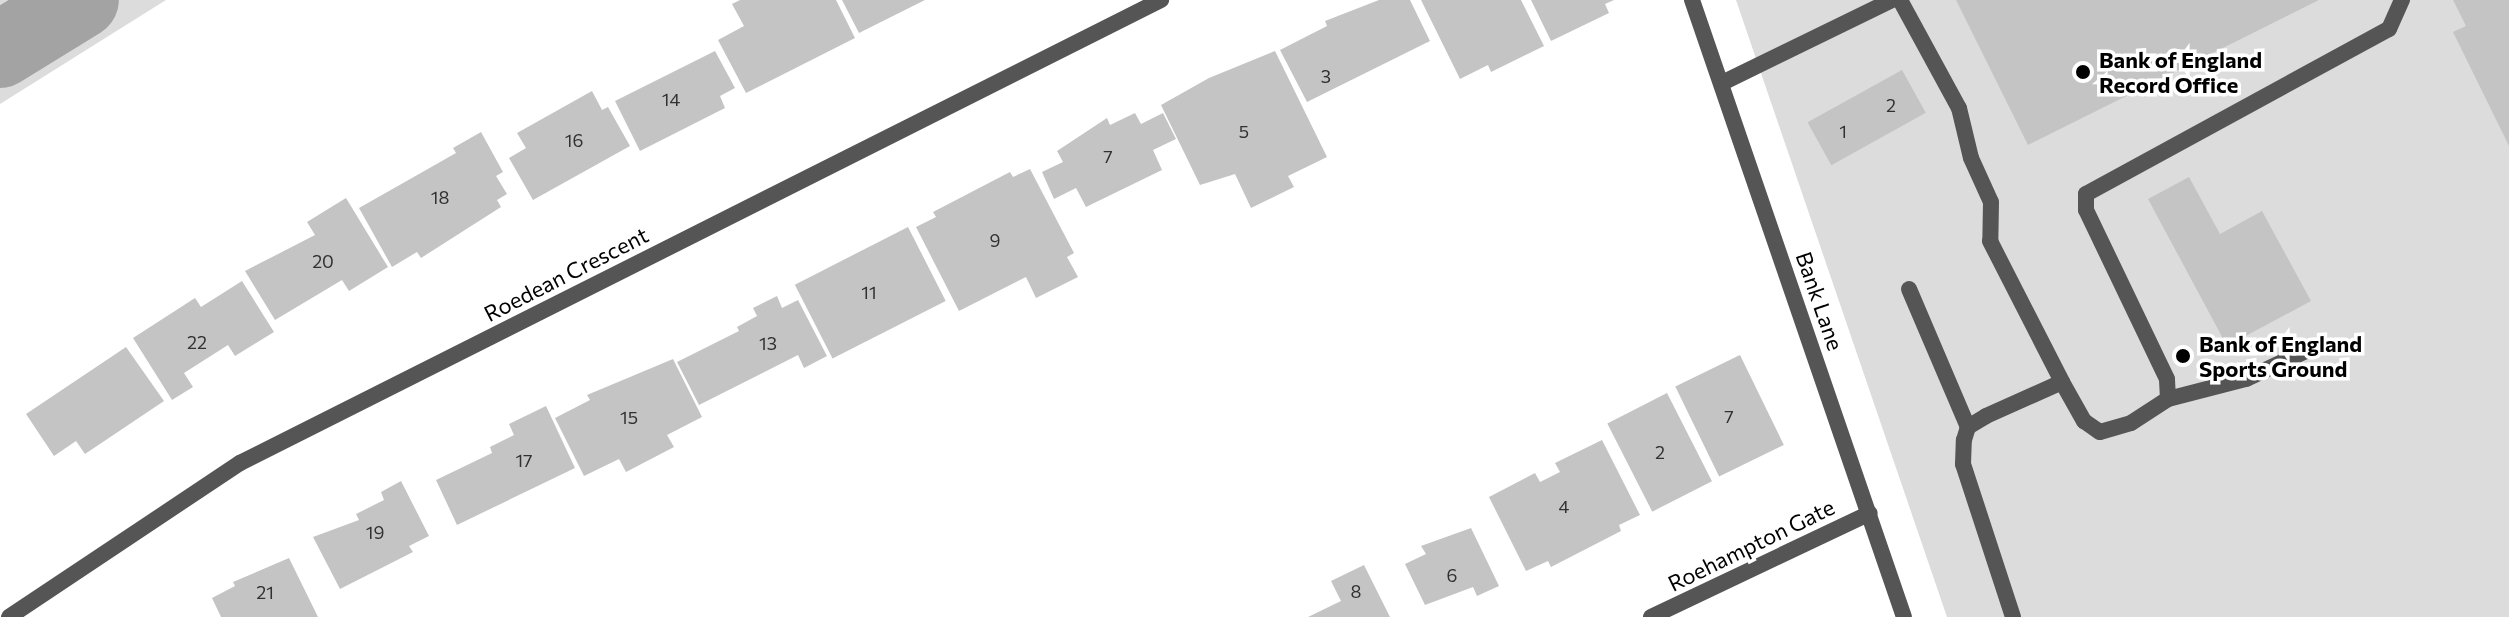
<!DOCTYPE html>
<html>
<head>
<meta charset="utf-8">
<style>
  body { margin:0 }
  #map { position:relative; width:2509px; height:617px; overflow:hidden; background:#fff; font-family:Commissioner,sans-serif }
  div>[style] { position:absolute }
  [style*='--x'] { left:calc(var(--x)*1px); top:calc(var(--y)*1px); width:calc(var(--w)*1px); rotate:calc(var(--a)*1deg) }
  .green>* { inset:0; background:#dcdcdc }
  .river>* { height:76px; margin:-38px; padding:0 38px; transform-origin:38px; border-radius:38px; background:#a3a3a3 }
  .building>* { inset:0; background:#c4c4c4; transform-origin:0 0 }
  .lane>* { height:16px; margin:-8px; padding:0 8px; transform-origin:8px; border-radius:8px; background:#555 }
  .street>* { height:16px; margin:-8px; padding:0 8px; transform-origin:8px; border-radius:8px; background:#555 }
  .dots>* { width:22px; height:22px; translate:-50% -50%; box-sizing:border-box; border:4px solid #fff; border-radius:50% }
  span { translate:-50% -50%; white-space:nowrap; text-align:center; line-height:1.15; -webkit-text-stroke:7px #fff; paint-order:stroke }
  .number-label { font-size:18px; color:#313131 }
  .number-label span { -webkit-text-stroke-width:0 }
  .poi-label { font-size:22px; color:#000; font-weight:700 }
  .left { translate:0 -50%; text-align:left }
  .street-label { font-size:22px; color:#000 }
</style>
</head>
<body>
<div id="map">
  <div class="green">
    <i style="clip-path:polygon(0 0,166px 0,0 104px)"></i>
    <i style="clip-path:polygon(1736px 0,2509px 0,2509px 617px,1947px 617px)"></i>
  </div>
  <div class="river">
    <i style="--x:0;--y:50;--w:95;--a:-31.7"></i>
  </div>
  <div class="building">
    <i style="clip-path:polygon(740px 0,836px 0,855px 38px,746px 93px,718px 40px,744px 26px,732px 4px)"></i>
    <i style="clip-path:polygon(842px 0,925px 0,859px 33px)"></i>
    <i style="clip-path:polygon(1379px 0,1410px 0,1430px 41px,1307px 102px,1280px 50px,1327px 26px,1325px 21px)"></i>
    <i style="clip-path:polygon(1421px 0,1521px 0,1544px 46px,1491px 72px,1488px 65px,1460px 79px)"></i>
    <i style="clip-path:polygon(1531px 0,1614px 0,1605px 4px,1609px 13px,1551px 41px)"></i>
    <i style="clip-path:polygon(1956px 0,2319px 0,2028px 145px)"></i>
    <i style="clip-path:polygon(2453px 0,2509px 0,2509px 146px,2453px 32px,2466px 26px)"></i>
    <i style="clip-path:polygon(715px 51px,735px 88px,720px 96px,725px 108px,640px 151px,615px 101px)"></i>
    <i style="clip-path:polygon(1275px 51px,1327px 157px,1288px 176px,1294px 187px,1251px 208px,1235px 174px,1200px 185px,1161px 105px,1209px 78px)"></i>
    <i style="left:1902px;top:70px;width:49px;height:108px;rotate:61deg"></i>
    <i style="clip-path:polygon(592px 91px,602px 110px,608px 107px,630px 146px,533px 200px,509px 158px,526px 148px,517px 133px)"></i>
    <i style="clip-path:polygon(1135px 113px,1141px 124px,1163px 113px,1176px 139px,1153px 150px,1162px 170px,1086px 207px,1076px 188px,1054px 199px,1042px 172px,1063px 162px,1057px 151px,1107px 118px,1110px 125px)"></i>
    <i style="clip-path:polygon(481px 132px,503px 172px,496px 176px,507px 194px,497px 200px,501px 207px,421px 258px,417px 252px,392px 267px,359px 208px,456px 153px,453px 148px)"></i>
    <i style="clip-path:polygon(1030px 169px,1074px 253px,1067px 257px,1078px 277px,1036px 298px,1026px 277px,959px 311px,916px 227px,936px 217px,933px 212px,1010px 172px,1013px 177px)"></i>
    <i style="clip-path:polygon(2189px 177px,2220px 234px,2262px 211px,2311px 301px,2227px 346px,2148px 199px)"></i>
    <i style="clip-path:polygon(346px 198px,388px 267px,349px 291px,342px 280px,275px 320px,245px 271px,315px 235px,307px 222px)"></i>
    <i style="left:908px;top:227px;width:83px;height:127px;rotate:63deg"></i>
    <i style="clip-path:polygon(242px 281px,274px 332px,235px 356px,228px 345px,184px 373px,193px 387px,172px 400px,133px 338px,195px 298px,201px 307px)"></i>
    <i style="clip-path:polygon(777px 296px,782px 308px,798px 300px,827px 356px,804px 368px,798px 355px,699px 405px,677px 362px,739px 331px,737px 327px,757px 316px,753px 308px)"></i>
    <i style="clip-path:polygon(126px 347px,164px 401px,85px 454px,76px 441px,54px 456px,26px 414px)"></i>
    <i style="left:1740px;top:355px;width:100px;height:72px;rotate:64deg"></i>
    <i style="clip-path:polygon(673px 359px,702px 417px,667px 435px,674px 447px,626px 472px,619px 459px,584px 476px,555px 418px,590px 400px,587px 395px)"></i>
    <i style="left:1667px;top:393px;width:99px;height:67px;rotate:63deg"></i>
    <i style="clip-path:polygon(546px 406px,575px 468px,457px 525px,436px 480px,492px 453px,490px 447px,514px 435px,509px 424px)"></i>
    <i style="clip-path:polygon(1602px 440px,1640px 515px,1619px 525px,1621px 531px,1551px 567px,1548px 561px,1526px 571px,1489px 497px,1535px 473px,1540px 482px,1560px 472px,1555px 463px)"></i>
    <i style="clip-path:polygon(401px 481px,429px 536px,409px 546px,413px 552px,340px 589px,313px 537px,359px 520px,356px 514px,384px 500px,381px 492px)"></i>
    <i style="clip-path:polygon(1471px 528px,1499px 586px,1477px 596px,1473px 587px,1425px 605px,1405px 564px,1426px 554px,1421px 546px)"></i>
    <i style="clip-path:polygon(289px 558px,318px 617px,221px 617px,212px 598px,235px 586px,233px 582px)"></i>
    <i style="clip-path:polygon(1364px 565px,1390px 617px,1308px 617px,1341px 601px,1331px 581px)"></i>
  </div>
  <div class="lane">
    <i style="--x:1900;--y:0;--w:123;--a:61.4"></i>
    <i style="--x:1959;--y:108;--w:51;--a:76.5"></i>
    <i style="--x:1971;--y:158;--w:48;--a:65.6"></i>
    <i style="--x:1991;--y:202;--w:39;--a:91"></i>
    <i style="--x:1990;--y:241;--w:158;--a:62.9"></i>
    <i style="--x:2062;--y:382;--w:45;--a:60.6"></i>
    <i style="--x:2084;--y:421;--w:19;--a:35"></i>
    <i style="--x:2100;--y:432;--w:32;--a:-16"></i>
    <i style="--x:2131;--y:423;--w:44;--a:-33"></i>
    <i style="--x:2168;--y:399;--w:20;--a:-93"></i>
    <i style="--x:2167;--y:379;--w:187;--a:-115.6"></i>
    <i style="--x:2086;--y:210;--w:16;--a:-90"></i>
    <i style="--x:2086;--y:194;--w:345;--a:-28.6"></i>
    <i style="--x:2389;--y:29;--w:32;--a:-66"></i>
    <i style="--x:1722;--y:83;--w:189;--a:-26"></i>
    <i style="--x:1909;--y:289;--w:150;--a:66.9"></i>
    <i style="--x:2168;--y:399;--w:81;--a:-14.4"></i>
    <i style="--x:2246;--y:379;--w:71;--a:-25.1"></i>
    <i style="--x:2013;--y:617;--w:161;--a:-108.1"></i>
    <i style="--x:1963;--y:464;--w:24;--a:-88"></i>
    <i style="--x:1964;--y:440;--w:14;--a:-73"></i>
    <i style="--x:1968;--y:427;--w:21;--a:-31"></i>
    <i style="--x:1986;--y:416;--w:83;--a:-24.1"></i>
  </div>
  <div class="street">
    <i style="--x:1692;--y:0;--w:652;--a:71.04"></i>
    <i style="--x:9;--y:617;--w:278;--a:-33.7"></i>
    <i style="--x:240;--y:463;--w:1031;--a:-26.69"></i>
    <i style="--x:1651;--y:617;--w:242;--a:-25.4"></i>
  </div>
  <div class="dots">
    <i style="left:2083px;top:72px;background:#000"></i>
    <i style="left:2183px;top:356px;background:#000"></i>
  </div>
  <div class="number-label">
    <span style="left:1326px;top:76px">3</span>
    <span style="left:671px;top:99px">14</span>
    <span style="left:1891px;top:105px">2</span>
    <span style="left:1244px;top:131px">5</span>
    <span style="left:1843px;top:131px">1</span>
    <span style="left:574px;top:140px">16</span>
    <span style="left:1108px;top:156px">7</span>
    <span style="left:440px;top:197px">18</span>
    <span style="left:995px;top:240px">9</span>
    <span style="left:323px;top:261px">20</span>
    <span style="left:869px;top:292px">11</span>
    <span style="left:197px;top:342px">22</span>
    <span style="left:768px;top:343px">13</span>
    <span style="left:1729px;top:416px">7</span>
    <span style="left:629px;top:417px">15</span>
    <span style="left:1660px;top:452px">2</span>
    <span style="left:524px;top:460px">17</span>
    <span style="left:1564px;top:506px">4</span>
    <span style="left:375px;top:532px">19</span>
    <span style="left:1452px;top:575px">6</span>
    <span style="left:1356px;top:591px">8</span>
    <span style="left:265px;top:592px">21</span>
  </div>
  <div class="poi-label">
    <span class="left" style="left:2099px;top:72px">Bank of England<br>Record Office</span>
    <span class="left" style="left:2199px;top:356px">Bank of England<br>Sports Ground</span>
  </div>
  <div class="street-label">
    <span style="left:566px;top:274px;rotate:-27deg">Roedean Crescent</span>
    <span style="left:1820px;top:301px;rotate:71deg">Bank Lane</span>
    <span style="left:1751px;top:545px;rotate:-26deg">Roehampton Gate</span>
  </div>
</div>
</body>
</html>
